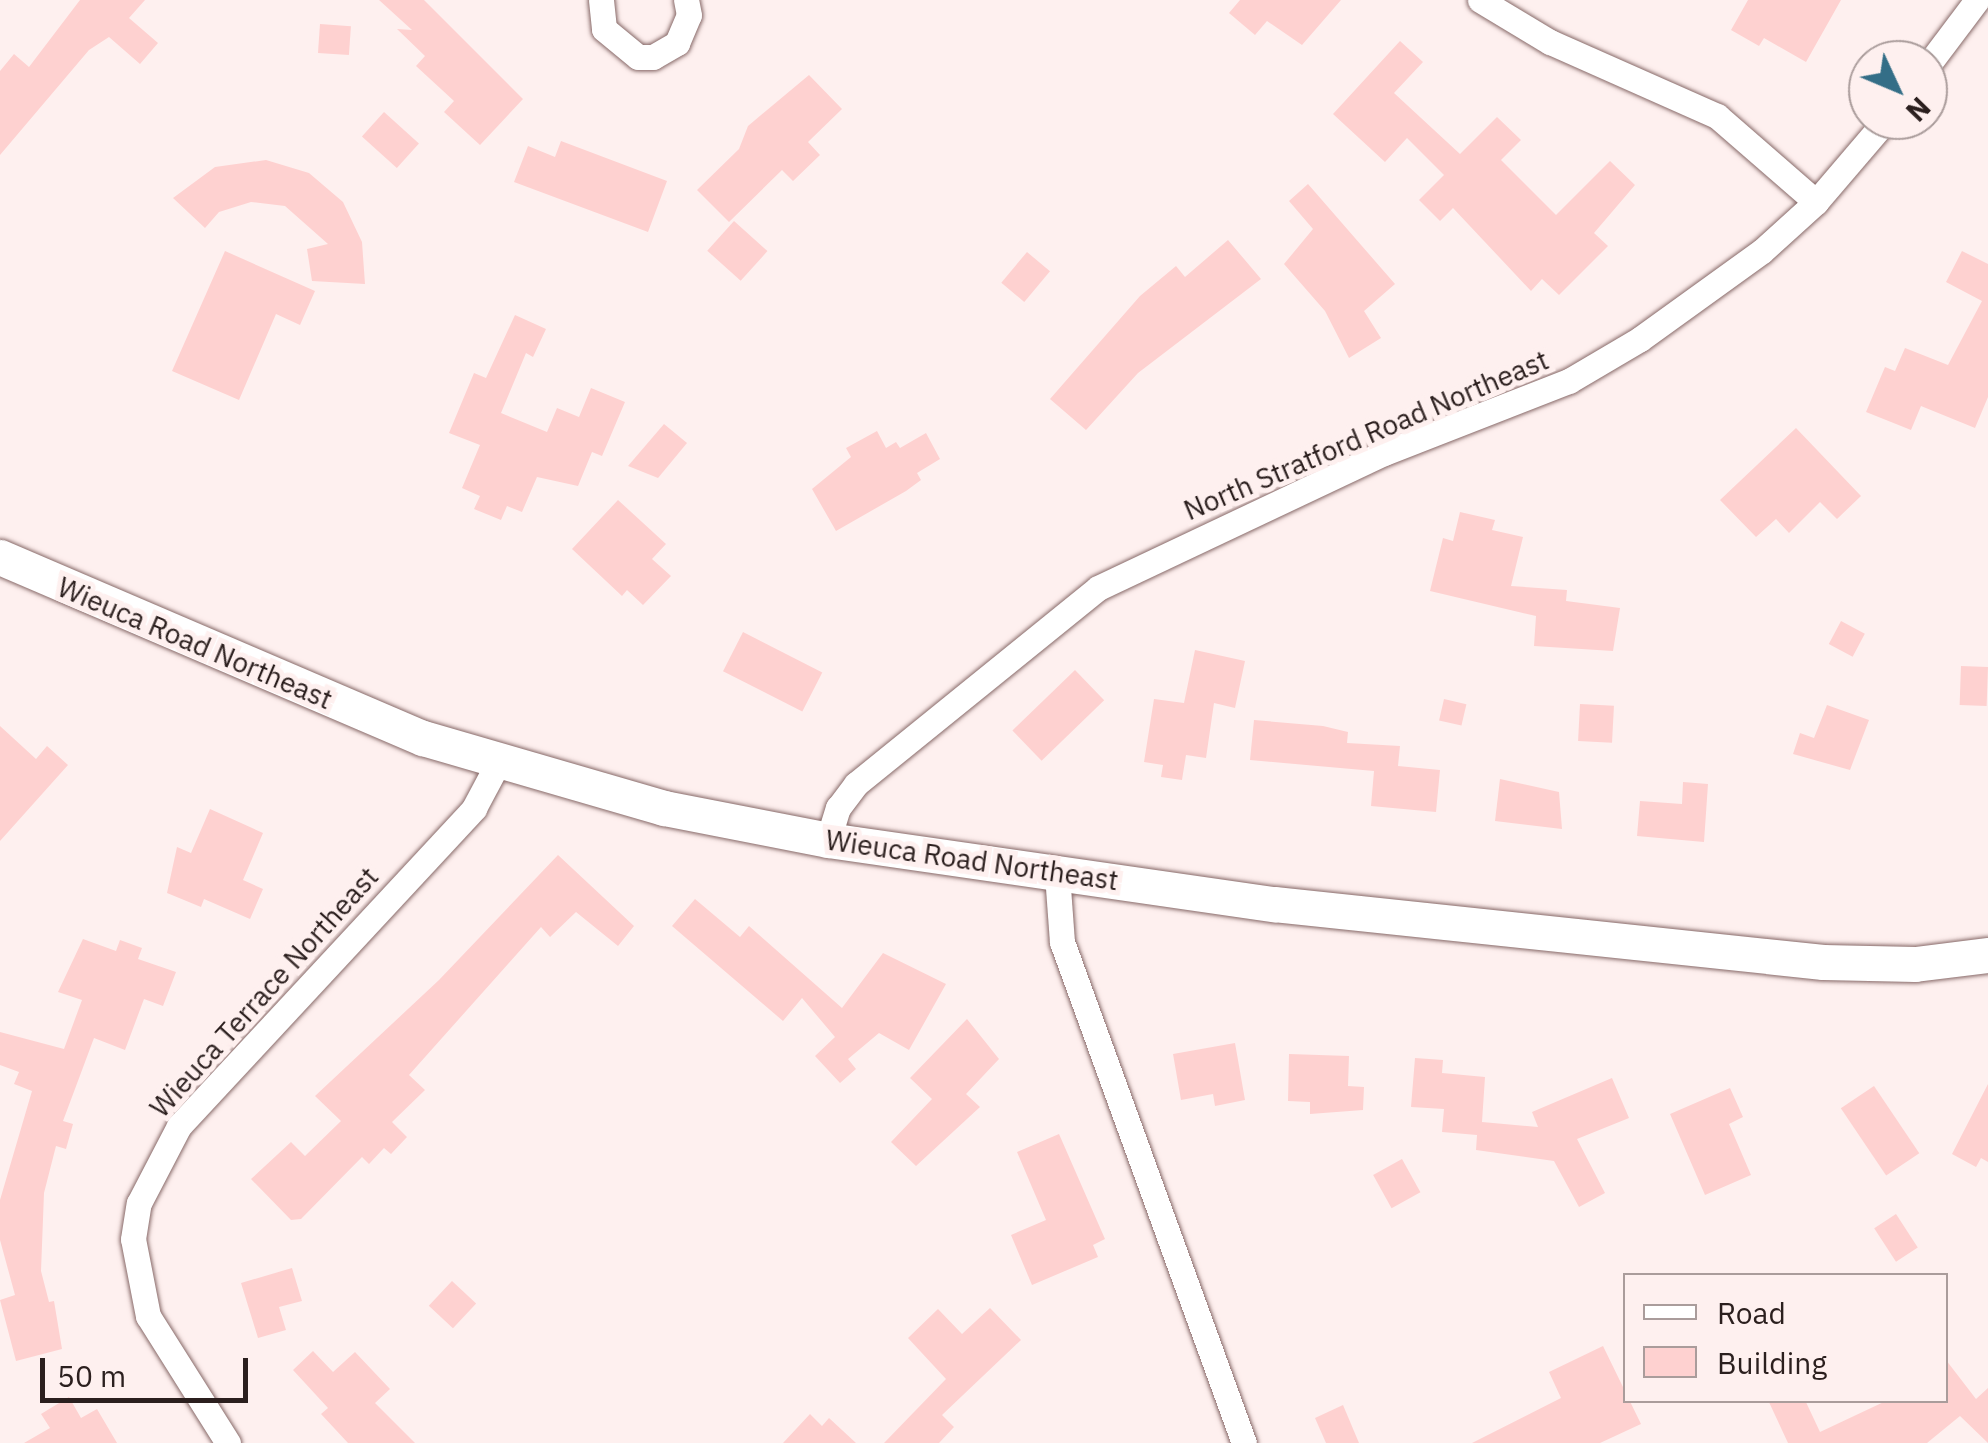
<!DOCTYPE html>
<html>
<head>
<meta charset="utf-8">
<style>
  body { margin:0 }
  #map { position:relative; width:1988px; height:1443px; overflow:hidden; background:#fef0ef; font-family:"IBM Plex Sans",sans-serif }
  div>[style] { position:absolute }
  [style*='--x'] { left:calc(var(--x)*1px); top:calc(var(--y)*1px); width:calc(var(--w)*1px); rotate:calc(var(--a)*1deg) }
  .building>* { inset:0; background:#fed1d0; transform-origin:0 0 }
  .roads { filter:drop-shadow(0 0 2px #876968) drop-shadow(0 0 2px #876968) }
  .street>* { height:25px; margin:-12.5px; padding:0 12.5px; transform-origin:12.5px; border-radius:12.5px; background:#fff }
  .secondary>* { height:35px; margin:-17.5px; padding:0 17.5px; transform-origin:17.5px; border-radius:17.5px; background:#fff }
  span { translate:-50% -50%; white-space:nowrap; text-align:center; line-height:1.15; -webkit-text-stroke:10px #fef0ef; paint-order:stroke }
  .street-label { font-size:28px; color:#2b1f1e }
  .legend { position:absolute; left:1623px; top:1273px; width:325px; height:130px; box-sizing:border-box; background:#fef0ef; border:2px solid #aa9c9b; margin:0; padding:12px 18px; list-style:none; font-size:30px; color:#2b1f1e }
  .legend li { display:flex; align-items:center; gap:20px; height:50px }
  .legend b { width:50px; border:2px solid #aa9c9b }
  .north { position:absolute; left:1848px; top:40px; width:100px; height:100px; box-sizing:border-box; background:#fef0ef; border:2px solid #aa9c9b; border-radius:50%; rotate:134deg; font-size:28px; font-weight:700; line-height:40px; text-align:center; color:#2b1f1e }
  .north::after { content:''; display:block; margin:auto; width:35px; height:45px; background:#346e87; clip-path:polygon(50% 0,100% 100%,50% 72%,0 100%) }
  .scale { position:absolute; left:40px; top:1358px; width:208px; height:45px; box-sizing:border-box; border:5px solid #2b1f1e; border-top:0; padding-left:12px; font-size:30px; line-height:35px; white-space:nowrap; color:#2b1f1e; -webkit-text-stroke:8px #fef0ef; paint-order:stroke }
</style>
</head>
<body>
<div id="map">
  <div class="building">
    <i style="clip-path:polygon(80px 0,145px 0,129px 18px,158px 43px,140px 64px,109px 37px,89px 50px,0 155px,0 71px,14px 54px,29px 67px)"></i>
    <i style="clip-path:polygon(379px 0,424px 0,523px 99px,480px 145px,444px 112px,454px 101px,416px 66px,425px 56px,397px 29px,412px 30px)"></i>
    <i style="clip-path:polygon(1240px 0,1341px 0,1302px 45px,1267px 21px,1255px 35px,1229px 13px)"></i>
    <i style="clip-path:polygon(1748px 0,1841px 0,1806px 62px,1764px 38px,1759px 46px,1731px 30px)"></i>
    <i style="left:320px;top:24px;width:31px;height:29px;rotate:4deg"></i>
    <i style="clip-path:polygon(1400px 41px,1423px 62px,1394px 93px,1460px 154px,1497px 117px,1521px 140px,1501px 160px,1556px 215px,1610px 161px,1635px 185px,1594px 233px,1608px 246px,1559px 295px,1542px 279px,1531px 291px,1453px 208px,1440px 221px,1419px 200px,1444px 175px,1407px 138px,1385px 162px,1333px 114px)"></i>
    <i style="clip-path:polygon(809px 75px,842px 109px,808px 142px,820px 155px,793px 181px,782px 170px,729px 222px,697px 190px,739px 149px,748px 126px)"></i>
    <i style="left:384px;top:112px;width:47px;height:33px;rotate:42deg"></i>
    <i style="clip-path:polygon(561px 141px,667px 181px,648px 232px,514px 182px,528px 146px,555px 157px)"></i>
    <i style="clip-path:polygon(266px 160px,309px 173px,343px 202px,362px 242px,365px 284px,312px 281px,307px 249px,328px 244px,285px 206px,251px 202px,219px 212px,205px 228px,173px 198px,215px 167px)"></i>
    <i style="clip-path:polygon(1308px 184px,1395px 284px,1364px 311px,1381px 338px,1349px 358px,1325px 311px,1284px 264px,1313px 229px,1289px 201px)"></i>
    <i style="left:734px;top:221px;width:45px;height:40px;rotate:42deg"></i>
    <i style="clip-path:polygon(1228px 240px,1261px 279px,1138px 373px,1086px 430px,1050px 399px,1140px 296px,1176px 266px,1185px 277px)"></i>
    <i style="clip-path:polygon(225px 251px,315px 291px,300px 325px,276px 314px,239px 400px,172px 371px)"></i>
    <i style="clip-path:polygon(1962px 251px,1988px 264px,1988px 397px,1975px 428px,1921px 406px,1911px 430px,1866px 412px,1885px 367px,1895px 371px,1905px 348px,1948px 365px,1982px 301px,1946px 282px)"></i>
    <i style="left:1027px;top:252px;width:30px;height:40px;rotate:40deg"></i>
    <i style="clip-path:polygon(515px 315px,546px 329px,533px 357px,526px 353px,501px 413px,547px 432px,557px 408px,579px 417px,591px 388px,625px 402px,602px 456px,592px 452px,578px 486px,537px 477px,522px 512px,507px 506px,501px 520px,474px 509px,480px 496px,462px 488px,480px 445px,449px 433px,474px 373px,486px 378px)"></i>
    <i style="clip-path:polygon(664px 424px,687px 443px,658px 478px,628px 466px)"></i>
    <i style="clip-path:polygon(1796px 428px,1861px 496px,1837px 519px,1820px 502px,1789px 533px,1776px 519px,1756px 537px,1720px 500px)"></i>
    <i style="clip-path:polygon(877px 431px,886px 448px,896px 442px,900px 448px,926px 433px,940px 459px,917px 473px,921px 480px,906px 491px,836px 531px,812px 489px,851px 457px,846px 448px)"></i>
    <i style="clip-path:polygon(618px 500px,666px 544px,652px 559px,671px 576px,643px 605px,627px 590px,622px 596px,572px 549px)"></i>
    <i style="clip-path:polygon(1460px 512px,1495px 520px,1492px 530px,1523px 537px,1511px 586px,1567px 590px,1566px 601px,1620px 608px,1613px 651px,1534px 646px,1536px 616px,1430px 591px,1443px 538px,1453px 541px)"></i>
    <i style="left:1841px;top:621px;width:27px;height:26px;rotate:28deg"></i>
    <i style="left:743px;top:632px;width:89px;height:44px;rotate:27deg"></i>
    <i style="clip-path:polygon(1195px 650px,1245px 661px,1235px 708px,1214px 703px,1206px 758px,1186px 755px,1182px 780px,1161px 777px,1163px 765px,1144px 762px,1154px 699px,1184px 703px)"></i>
    <i style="left:1961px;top:666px;width:27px;height:39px;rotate:2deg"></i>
    <i style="left:1075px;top:670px;width:42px;height:87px;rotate:46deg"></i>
    <i style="left:1444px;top:699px;width:23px;height:22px;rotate:13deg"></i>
    <i style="left:1580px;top:704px;width:34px;height:37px;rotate:3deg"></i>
    <i style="clip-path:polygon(1827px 705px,1869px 720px,1850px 770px,1793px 754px,1800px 733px,1814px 738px)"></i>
    <i style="clip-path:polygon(1254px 720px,1323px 726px,1348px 732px,1347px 743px,1400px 746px,1398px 766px,1440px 770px,1436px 812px,1371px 806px,1374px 771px,1250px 760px)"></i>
    <i style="clip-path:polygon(0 726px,36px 759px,47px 746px,68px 765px,0 841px)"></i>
    <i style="clip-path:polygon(1500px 779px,1559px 792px,1562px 829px,1495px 821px)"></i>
    <i style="clip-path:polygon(1683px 782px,1708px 784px,1704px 842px,1637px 836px,1640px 801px,1682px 804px)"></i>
    <i style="clip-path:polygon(210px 809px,263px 833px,243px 880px,263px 889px,250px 919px,204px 899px,201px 907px,167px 893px,177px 847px,191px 853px)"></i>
    <i style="clip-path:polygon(558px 855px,634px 926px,618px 946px,576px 912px,550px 937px,541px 927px,409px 1075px,425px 1090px,392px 1122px,407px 1137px,391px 1154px,384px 1148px,369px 1164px,362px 1157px,301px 1219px,291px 1220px,251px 1179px,291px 1142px,305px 1156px,341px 1121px,315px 1096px,439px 980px)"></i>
    <i style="clip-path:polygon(695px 899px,740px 937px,749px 926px,842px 1008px,883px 953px,946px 984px,909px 1050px,879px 1033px,848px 1059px,856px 1069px,840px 1083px,815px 1056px,835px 1037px,802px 998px,783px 1021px,672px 926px)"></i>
    <i style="clip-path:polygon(83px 939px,116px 951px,120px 940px,142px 948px,138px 959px,176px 972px,163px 1006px,144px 999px,125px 1050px,94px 1038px,63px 1121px,73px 1124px,66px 1149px,56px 1146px,44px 1193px,41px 1271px,49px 1302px,54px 1301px,62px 1349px,16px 1361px,0 1300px,15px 1295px,0 1240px,0 1200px,32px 1091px,14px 1084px,19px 1072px,0 1065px,0 1032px,64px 1049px,82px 1000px,58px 992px)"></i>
    <i style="clip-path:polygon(967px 1019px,999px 1059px,966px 1094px,980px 1107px,916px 1166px,891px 1142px,932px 1099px,910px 1078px)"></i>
    <i style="clip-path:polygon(1235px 1043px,1245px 1100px,1215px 1106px,1213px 1094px,1181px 1100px,1173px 1054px)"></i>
    <i style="clip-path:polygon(1289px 1054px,1349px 1056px,1348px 1086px,1364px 1087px,1363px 1110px,1310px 1114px,1310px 1102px,1288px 1101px)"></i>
    <i style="clip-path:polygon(1415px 1058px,1443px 1060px,1442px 1073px,1485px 1077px,1482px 1122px,1538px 1127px,1532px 1112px,1612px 1078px,1629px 1118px,1577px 1139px,1605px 1193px,1579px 1207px,1554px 1161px,1476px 1150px,1477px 1135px,1442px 1132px,1444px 1109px,1411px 1107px)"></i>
    <i style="clip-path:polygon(1988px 1084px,1988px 1162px,1981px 1158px,1976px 1167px,1952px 1154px)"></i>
    <i style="left:1874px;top:1086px;width:81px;height:40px;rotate:56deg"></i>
    <i style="clip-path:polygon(1730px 1088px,1743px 1117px,1729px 1124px,1751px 1175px,1705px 1195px,1670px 1114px)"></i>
    <i style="clip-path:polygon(1059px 1134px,1105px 1239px,1093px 1245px,1098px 1257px,1032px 1285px,1011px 1235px,1046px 1220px,1017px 1152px)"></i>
    <i style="left:1402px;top:1159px;width:38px;height:33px;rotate:61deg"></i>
    <i style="left:1896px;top:1214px;width:40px;height:26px;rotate:57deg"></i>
    <i style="clip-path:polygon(292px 1268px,302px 1301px,279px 1307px,286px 1330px,258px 1338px,241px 1283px)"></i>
    <i style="left:452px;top:1281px;width:33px;height:34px;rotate:43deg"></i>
    <i style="clip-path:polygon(990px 1308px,1021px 1340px,942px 1415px,954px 1427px,939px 1443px,884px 1443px,946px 1379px,908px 1338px,938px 1309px,962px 1334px)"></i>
    <i style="clip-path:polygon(1603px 1346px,1641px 1424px,1600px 1443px,1472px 1443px,1561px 1398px,1549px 1372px)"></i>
    <i style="clip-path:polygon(313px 1351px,333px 1372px,355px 1352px,390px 1389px,375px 1403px,415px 1443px,348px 1443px,321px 1414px,328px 1408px,293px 1370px)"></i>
    <i style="clip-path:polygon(1946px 1360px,1976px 1399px,1988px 1388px,1988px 1443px,1960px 1416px,1927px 1443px,1788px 1443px,1768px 1400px,1805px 1400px,1820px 1432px,1888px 1400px,1946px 1400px)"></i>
    <i style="clip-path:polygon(69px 1397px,81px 1418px,97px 1409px,117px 1443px,24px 1443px,50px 1428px,41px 1414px)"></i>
    <i style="clip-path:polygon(1343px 1405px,1359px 1443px,1326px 1443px,1315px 1418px)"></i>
    <i style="clip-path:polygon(810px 1414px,822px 1426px,829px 1418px,856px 1443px,783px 1443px)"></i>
  </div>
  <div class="roads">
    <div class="street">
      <i style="--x:601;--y:0;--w:29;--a:84"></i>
      <i style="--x:604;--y:29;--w:44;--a:39.5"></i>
      <i style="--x:638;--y:57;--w:15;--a:0"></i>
      <i style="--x:653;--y:57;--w:28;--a:-30"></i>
      <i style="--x:677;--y:43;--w:30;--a:-67"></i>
      <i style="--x:689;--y:15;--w:15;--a:-101"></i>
      <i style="--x:1480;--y:0;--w:82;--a:31"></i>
      <i style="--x:1550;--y:42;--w:183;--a:23.9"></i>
      <i style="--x:1717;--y:116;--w:131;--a:41"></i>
      <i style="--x:1928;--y:65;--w:81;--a:-53"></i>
      <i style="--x:828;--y:840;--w:34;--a:-73"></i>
      <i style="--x:838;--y:808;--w:30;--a:-53"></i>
      <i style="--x:856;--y:784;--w:311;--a:-39"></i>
      <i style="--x:1098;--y:588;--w:316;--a:-25.3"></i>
      <i style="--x:1384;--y:453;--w:199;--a:-21.3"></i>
      <i style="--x:1569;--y:381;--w:82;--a:-30.6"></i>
      <i style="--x:1640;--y:339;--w:150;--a:-35.8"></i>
      <i style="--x:1762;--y:251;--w:73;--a:-42.2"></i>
      <i style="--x:1816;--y:202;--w:108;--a:-49.5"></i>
      <i style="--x:1057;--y:874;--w:68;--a:85.8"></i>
      <i style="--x:1062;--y:942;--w:533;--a:70.04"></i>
      <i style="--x:228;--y:1443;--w:150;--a:-122.2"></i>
      <i style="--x:148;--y:1316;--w:78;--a:-101"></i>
      <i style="--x:133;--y:1239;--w:36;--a:-81"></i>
      <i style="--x:139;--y:1203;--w:87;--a:-62.5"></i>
      <i style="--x:179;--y:1126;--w:434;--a:-47.1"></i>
      <i style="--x:474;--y:808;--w:51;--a:-61.9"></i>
    </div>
    <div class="secondary">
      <i style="--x:0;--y:557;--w:460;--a:23.2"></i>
      <i style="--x:423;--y:738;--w:251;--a:16.2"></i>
      <i style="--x:664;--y:808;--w:167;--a:11"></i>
      <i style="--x:828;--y:840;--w:451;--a:8.2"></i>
      <i style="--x:1274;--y:904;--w:552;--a:6.03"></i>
      <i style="--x:1823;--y:962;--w:92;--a:1.2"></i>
      <i style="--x:1915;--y:964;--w:74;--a:-7"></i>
    </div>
  </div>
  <div class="street-label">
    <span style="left:1366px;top:435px;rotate:-23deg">North Stratford Road Northeast</span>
    <span style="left:195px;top:643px;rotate:23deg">Wieuca Road Northeast</span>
    <span style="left:972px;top:860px;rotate:8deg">Wieuca Road Northeast</span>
    <span style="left:264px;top:992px;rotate:-48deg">Wieuca Terrace Northeast</span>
  </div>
  <ul class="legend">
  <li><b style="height:12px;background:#fff"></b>Road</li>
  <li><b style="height:28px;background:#fed1d0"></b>Building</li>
  </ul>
  <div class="north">N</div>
  <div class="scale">50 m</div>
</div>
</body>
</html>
